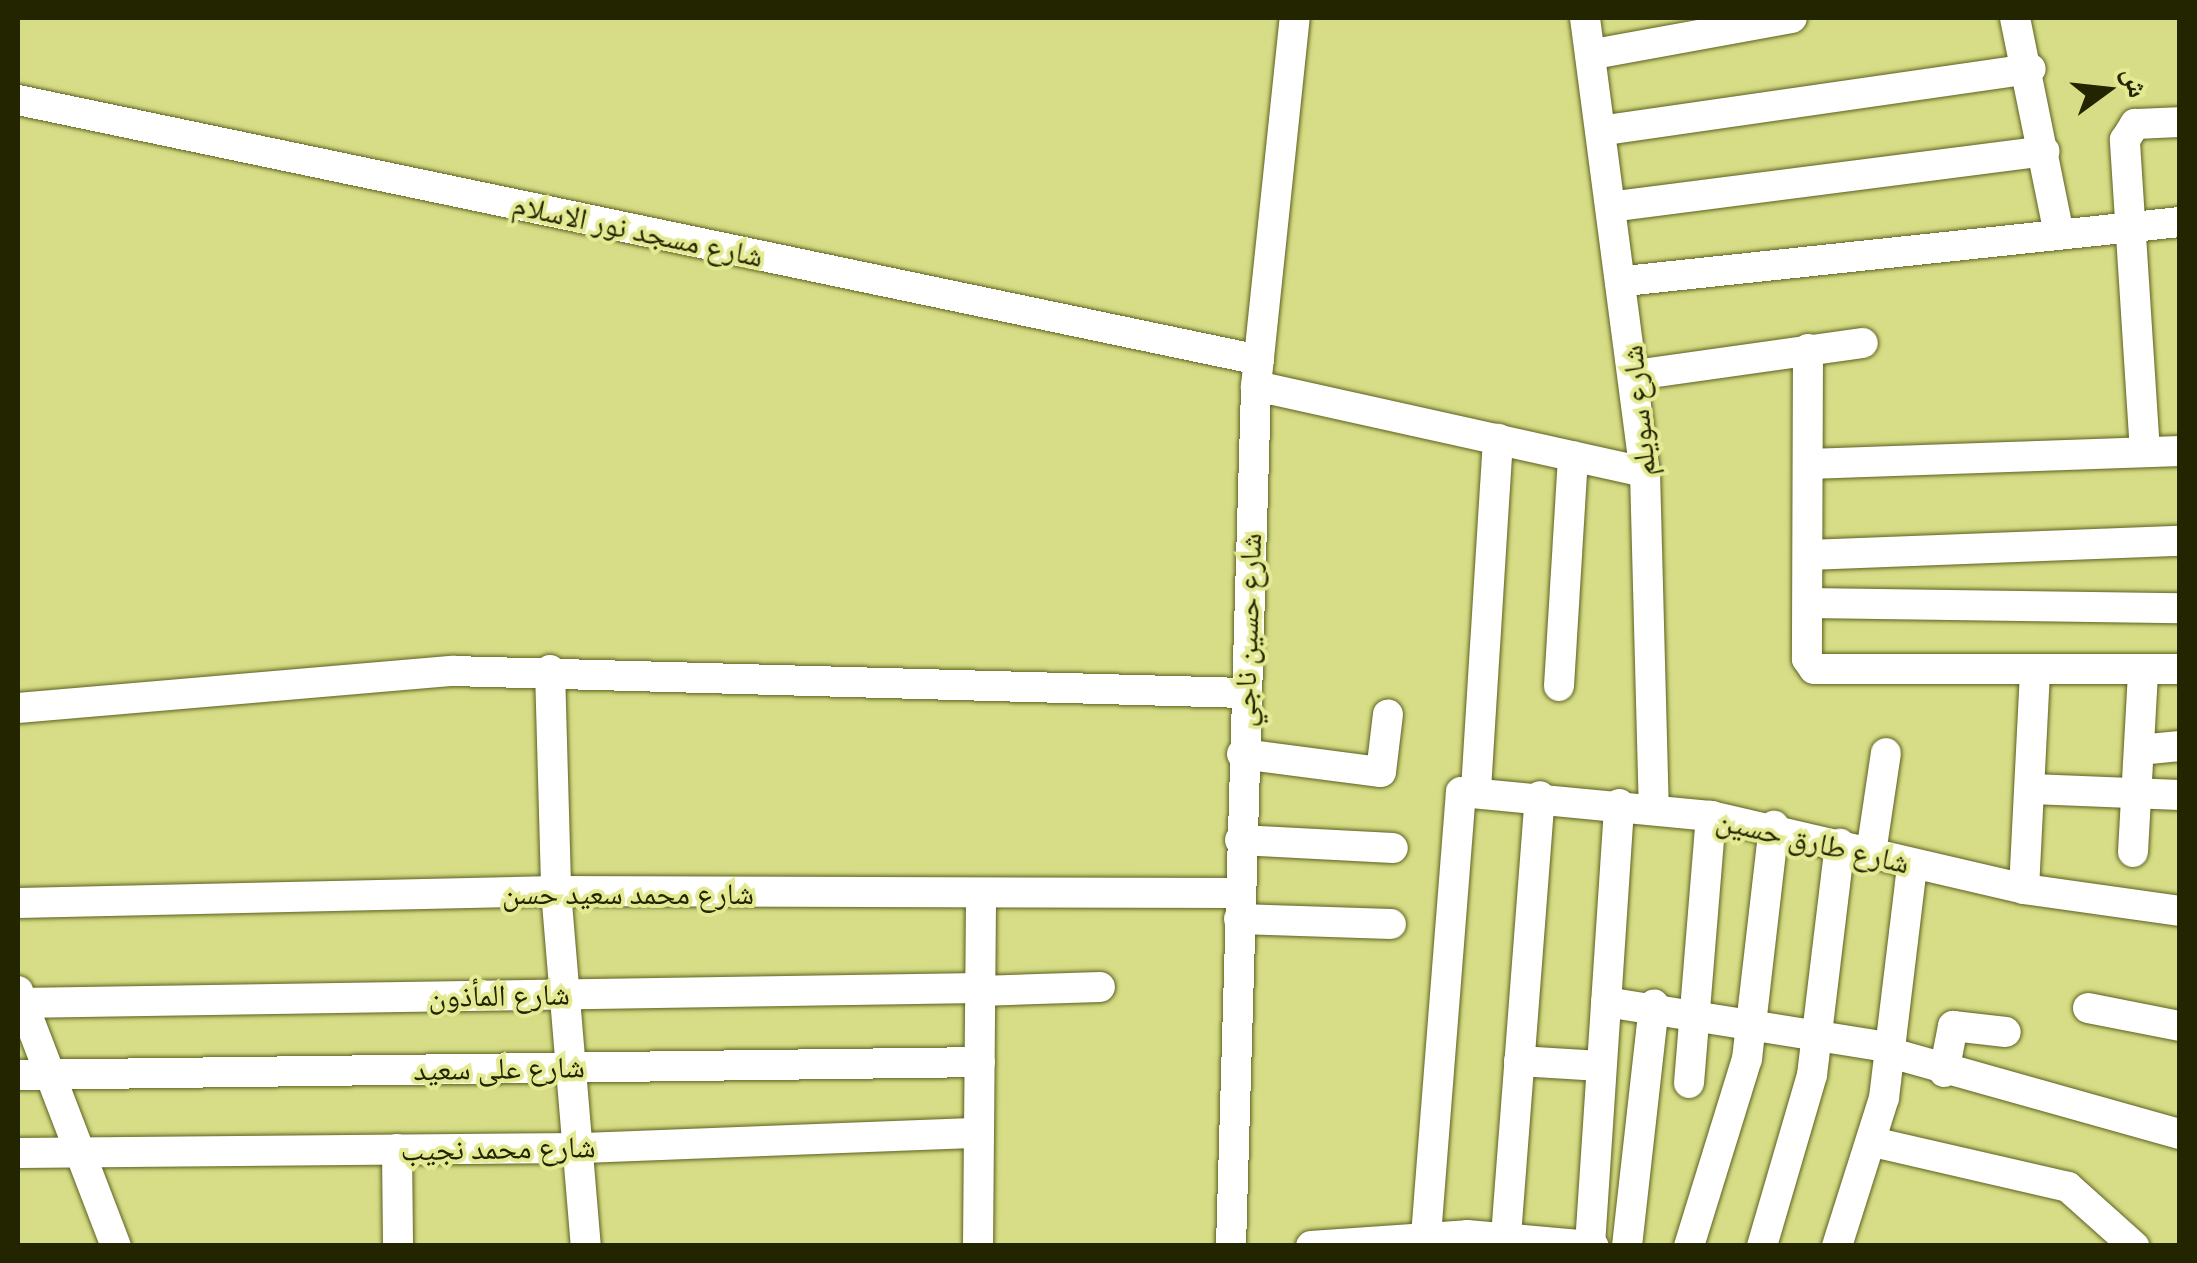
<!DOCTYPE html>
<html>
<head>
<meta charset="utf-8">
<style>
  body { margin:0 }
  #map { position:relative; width:2197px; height:1263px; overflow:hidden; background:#d7dd86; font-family:"IBM Plex Sans","Noto Naskh Arabic",sans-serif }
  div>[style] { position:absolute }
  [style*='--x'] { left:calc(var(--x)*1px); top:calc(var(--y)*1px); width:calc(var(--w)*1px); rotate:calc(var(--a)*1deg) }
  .roads { filter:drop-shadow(0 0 2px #5d611f) drop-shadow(0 0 2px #5d611f) }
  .minor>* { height:30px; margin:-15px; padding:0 15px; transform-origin:15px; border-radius:15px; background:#fff }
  span { translate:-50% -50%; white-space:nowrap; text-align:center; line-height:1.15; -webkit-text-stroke:8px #e4ea93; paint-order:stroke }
  .street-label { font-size:30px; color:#232501 }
  .frame { position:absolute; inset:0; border:20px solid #232501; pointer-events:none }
  .north { position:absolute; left:2057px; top:40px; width:100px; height:100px; -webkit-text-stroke:8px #e4ea93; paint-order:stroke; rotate:75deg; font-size:28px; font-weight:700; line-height:40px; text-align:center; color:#232501 }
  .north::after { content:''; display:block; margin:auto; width:35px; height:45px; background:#232501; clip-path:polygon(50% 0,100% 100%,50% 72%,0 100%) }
</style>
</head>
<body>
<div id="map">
  <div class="roads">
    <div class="minor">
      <i style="--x:1585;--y:18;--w:458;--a:82.5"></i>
      <i style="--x:1645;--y:472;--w:336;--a:88.5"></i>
      <i style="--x:2015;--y:18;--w:216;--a:78.5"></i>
      <i style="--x:1594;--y:54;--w:201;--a:-10.3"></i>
      <i style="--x:18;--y:100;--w:1268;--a:11.83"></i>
      <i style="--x:1606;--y:130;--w:429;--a:-8.2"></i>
      <i style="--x:1617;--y:206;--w:431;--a:-7.3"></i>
      <i style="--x:1625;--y:281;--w:558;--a:-6.07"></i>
      <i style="--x:1808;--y:349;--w:310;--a:90.2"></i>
      <i style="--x:1807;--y:659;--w:12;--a:55"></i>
      <i style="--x:1814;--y:669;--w:366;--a:0"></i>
      <i style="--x:1635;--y:375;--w:230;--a:-8"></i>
      <i style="--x:1256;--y:386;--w:398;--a:12.5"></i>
      <i style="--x:2145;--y:452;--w:313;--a:-93.7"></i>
      <i style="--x:2125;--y:140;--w:19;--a:-58"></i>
      <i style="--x:2135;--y:124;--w:45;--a:-2.5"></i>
      <i style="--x:1809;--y:464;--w:371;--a:-2"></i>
      <i style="--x:1808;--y:555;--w:372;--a:-2.2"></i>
      <i style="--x:1808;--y:603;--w:372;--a:0.8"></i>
      <i style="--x:550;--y:670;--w:221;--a:88.4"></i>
      <i style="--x:556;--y:891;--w:356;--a:85.2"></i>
      <i style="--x:1559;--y:686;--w:230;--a:-86.5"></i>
      <i style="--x:18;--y:708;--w:436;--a:-4.9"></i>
      <i style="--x:452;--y:671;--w:792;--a:1.59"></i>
      <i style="--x:2139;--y:750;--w:41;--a:-5.6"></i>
      <i style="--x:1242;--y:754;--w:140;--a:7.4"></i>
      <i style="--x:1381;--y:772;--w:58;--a:-83.1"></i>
      <i style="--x:1476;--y:789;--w:351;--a:-86.4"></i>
      <i style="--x:2032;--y:789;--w:148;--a:2.3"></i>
      <i style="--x:1240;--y:840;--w:153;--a:3"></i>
      <i style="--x:2133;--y:852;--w:180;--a:-86.8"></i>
      <i style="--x:1871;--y:853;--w:101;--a:-81.5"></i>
      <i style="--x:2024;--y:889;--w:215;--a:-87.1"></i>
      <i style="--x:18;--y:903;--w:538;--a:-1.28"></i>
      <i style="--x:556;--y:891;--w:683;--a:0.17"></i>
      <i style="--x:1239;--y:919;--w:152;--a:1.9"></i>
      <i style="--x:18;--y:991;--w:273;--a:69"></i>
      <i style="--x:980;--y:991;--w:120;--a:-1.9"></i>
      <i style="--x:1606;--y:1002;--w:290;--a:9.1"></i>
      <i style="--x:18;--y:1003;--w:962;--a:-0.89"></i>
      <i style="--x:2088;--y:1008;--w:94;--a:11.1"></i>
      <i style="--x:1891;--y:1053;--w:300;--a:15.7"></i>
      <i style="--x:1519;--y:1061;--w:82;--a:3.5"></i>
      <i style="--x:1944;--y:1072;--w:47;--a:-78.9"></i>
      <i style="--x:1953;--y:1026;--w:53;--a:6.5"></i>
      <i style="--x:18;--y:1075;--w:962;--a:-0.77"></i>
      <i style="--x:1689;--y:1083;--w:268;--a:-85.3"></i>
      <i style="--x:1873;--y:1142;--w:200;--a:13"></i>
      <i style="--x:2068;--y:1187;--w:89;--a:41.8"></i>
      <i style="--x:397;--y:1149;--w:97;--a:89.4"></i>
      <i style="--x:18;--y:1153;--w:565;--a:-0.51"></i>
      <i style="--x:583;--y:1148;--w:396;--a:-2.2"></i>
      <i style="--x:1426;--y:1236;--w:445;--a:-85.5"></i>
      <i style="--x:1461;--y:792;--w:251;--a:5.5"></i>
      <i style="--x:1711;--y:816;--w:321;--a:13.1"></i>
      <i style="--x:2024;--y:889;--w:158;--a:8"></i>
      <i style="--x:1506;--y:1236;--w:441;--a:-85.6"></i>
      <i style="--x:1590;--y:1245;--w:442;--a:-86.2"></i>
      <i style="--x:978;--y:1246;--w:349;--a:-89.5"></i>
      <i style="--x:1231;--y:1246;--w:860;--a:-88.33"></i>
      <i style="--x:1256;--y:386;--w:370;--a:-84"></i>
      <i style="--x:1311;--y:1246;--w:156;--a:-4"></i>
      <i style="--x:1467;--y:1235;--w:127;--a:5"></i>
      <i style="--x:1627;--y:1246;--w:243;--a:-83.6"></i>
      <i style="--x:1689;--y:1246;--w:196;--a:-72.8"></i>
      <i style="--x:1747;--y:1059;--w:235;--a:-83.4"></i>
      <i style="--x:1762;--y:1246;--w:178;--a:-73.7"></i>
      <i style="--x:1812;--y:1075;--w:233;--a:-83.1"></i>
      <i style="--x:1837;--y:1246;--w:155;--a:-72.4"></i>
      <i style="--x:1884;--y:1098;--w:235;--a:-83.1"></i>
    </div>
  </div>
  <div class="street-label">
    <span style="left:638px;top:230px;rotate:12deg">شارع مسجد نور الاسلام</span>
    <span style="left:1638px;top:411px;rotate:-96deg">شارع سويلم</span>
    <span style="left:1247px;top:630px;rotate:-88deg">شارع حسين ناجي</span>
    <span style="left:1813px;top:841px;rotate:13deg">شارع طارق حسين</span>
    <span style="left:628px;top:893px">شارع محمد سعيد حسن</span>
    <span style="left:499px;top:995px;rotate:-1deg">شارع المأذون</span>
    <span style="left:499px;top:1068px;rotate:-1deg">شارع على سعيد</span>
    <span style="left:498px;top:1148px;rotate:-1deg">شارع محمد نجيب</span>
  </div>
  <div class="frame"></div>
  <div class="north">ش</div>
</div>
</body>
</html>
